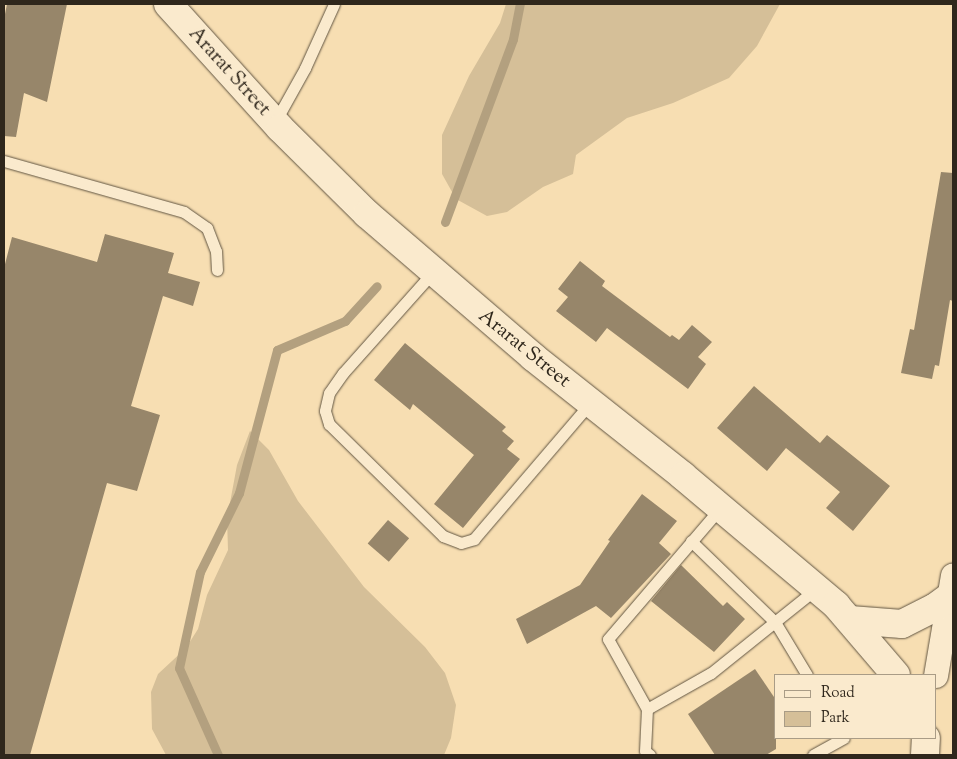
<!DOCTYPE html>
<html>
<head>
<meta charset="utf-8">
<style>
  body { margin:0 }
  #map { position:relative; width:957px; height:759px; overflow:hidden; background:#f7deb2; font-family:"Sorts Mill Goudy",serif }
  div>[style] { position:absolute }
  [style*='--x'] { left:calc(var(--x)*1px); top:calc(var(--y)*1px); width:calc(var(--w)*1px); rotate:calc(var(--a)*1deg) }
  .green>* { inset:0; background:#d5bf98 }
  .stream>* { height:9px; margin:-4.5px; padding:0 4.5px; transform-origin:4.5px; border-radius:4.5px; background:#b3a07f }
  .building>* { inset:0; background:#97866a; transform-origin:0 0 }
  .roads { filter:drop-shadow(0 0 1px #615542) drop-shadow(0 0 1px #615542) }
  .lane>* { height:11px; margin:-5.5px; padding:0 5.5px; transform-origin:5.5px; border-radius:5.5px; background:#faeacd }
  .street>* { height:24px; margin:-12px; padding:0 12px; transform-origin:12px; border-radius:12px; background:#faeacd }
  .secondary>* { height:28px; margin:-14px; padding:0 14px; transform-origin:14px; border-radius:14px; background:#faeacd }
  span { translate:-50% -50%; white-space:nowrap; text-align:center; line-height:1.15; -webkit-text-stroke:4.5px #faeacd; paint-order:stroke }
  .street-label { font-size:20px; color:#2f271c }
  .frame { position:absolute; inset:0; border:5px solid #2f271c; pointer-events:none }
  .legend { position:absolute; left:774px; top:674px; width:162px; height:65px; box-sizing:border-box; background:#faeacd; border:1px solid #a99c86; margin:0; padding:6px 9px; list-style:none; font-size:15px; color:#2f271c }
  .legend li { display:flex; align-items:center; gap:10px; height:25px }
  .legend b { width:25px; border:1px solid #a99c86 }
</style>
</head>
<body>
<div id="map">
  <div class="green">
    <i style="clip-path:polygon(506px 4px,780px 4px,757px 46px,729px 78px,673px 103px,627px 118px,576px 155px,573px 174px,543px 187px,507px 212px,487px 216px,456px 199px,442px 174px,442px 135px,469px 76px,500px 23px)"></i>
    <i style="clip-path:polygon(250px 431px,269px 450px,298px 501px,364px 587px,425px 647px,445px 673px,456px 705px,451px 738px,444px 755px,166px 755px,152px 729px,151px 692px,158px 674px,186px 648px,198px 629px,207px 595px,228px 550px,227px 519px,237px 465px)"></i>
  </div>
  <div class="stream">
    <i style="--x:445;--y:222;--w:195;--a:-69.6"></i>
    <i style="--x:513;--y:39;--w:36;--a:-79"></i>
    <i style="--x:218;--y:755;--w:95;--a:-114.1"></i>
    <i style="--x:179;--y:668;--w:98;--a:-77.7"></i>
    <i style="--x:200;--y:572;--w:88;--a:-63.7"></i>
    <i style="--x:239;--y:493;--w:148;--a:-75.1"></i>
    <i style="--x:277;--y:350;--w:74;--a:-23.1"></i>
    <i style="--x:345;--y:321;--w:47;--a:-47.6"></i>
  </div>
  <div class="building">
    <i style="clip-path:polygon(7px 4px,67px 4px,47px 102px,24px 93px,16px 137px,4px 136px,4px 19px)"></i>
    <i style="clip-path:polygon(941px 172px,953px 173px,953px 301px,950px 300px,939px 366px,935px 365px,932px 379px,901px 373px,910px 329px,914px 330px)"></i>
    <i style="clip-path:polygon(105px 234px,174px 253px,168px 273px,200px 282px,193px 306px,163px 296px,131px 406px,160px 415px,137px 491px,107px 483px,30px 755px,4px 755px,4px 268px,12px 237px,97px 262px)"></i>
    <i style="clip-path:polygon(580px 261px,605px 281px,602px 286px,670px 337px,672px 335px,679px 340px,692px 325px,712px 342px,698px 357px,706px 364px,688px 389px,607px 328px,596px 342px,556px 311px,568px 297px,558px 289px)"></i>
    <i style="clip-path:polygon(405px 343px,506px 427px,502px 431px,514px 441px,507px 449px,520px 459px,463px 528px,434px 504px,474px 455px,413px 404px,410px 410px,374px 380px)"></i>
    <i style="clip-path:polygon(754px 386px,820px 443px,827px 435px,890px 486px,853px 531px,826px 508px,840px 492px,786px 448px,767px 471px,717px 428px)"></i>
    <i style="clip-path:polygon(642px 494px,677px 521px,659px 543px,671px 554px,611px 618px,596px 606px,527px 644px,516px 619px,580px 585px,610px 541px,608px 540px)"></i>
    <i style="left:388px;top:520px;width:28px;height:31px;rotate:41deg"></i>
    <i style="clip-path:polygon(681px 565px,723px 606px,727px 602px,745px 619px,714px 652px,651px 601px)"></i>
    <i style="clip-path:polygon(755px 669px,776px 700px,776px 749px,766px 755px,715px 755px,688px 714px)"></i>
  </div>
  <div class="roads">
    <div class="lane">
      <i style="--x:275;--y:122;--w:62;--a:-60.9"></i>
      <i style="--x:305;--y:68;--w:70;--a:-65.6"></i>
      <i style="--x:4;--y:161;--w:187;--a:15.8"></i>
      <i style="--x:184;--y:212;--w:28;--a:35"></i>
      <i style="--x:207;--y:228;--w:25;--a:69"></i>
      <i style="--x:216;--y:251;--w:19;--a:87"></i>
      <i style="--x:433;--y:272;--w:135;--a:131.7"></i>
      <i style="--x:343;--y:373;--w:24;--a:125"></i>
      <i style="--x:329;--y:393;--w:18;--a:103"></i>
      <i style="--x:325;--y:411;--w:14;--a:73"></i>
      <i style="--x:329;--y:424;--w:160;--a:44.5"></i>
      <i style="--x:443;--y:536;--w:19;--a:21"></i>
      <i style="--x:461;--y:543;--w:14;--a:-17"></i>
      <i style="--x:474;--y:539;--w:179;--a:-49.5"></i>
      <i style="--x:691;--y:541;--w:117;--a:44"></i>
      <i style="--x:775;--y:622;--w:62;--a:58.9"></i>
      <i style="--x:647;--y:709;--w:80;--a:-119.1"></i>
      <i style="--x:608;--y:639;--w:174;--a:-49.4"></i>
      <i style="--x:650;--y:755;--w:6;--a:-141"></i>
      <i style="--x:645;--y:751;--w:42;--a:-87.3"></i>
      <i style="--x:647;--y:709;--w:73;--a:-29.4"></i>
      <i style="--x:711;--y:673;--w:136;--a:-38.7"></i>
      <i style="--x:813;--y:755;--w:35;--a:-29"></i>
    </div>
    <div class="street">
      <i style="--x:936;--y:676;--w:102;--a:-80.4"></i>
    </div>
    <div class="secondary">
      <i style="--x:168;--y:4;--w:167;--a:47.9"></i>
      <i style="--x:280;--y:128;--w:122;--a:44.7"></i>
      <i style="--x:367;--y:214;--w:219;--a:40.7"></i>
      <i style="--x:533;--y:357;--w:191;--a:38.4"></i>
      <i style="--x:683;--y:476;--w:200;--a:40.1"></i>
      <i style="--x:836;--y:605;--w:92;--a:49.4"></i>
      <i style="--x:850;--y:620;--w:52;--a:4.4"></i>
      <i style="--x:902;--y:624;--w:36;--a:-27"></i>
      <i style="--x:934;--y:608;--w:19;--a:-36"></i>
      <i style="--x:925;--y:755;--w:17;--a:-87"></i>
    </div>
  </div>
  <div class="street-label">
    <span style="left:229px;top:72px;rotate:48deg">Ararat Street</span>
    <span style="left:524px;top:349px;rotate:39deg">Ararat Street</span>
  </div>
  <div class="frame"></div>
  <ul class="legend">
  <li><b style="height:6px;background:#faeacd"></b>Road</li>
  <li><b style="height:14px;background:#d5bf98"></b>Park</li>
  </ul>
</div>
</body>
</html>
